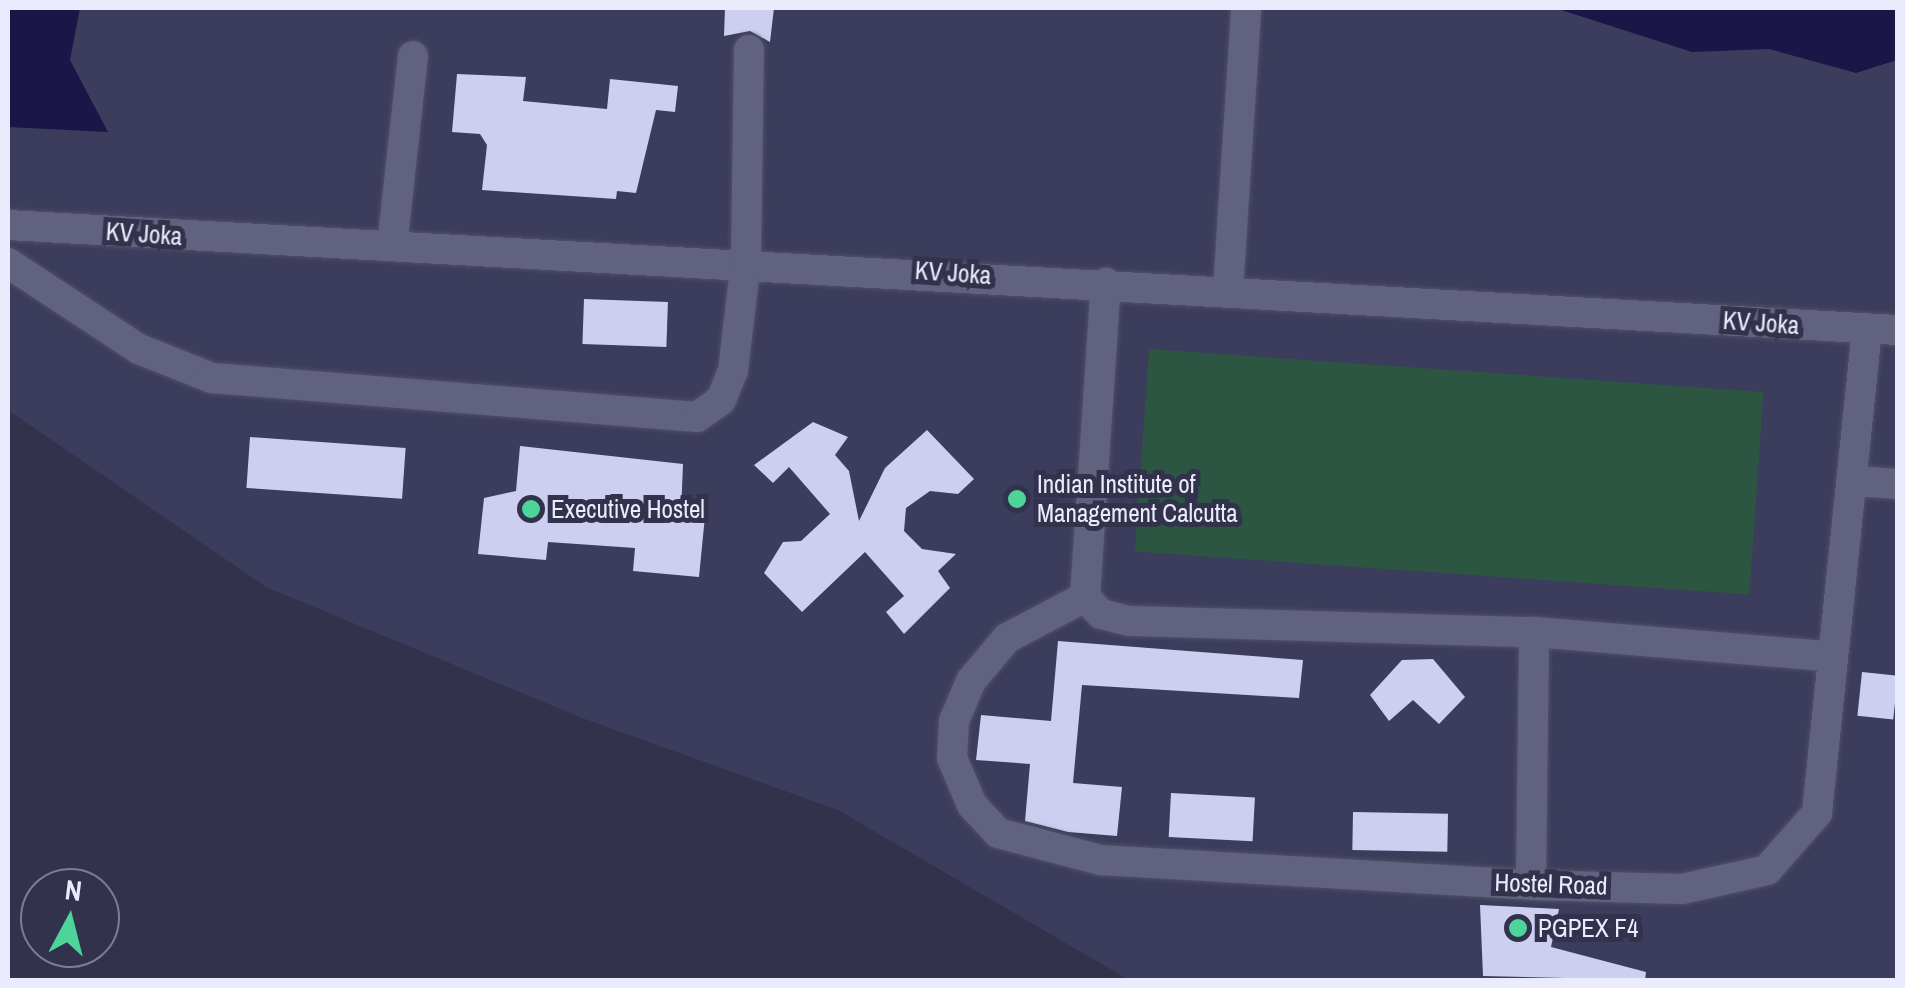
<!DOCTYPE html>
<html>
<head>
<meta charset="utf-8">
<style>
  body { margin:0 }
  #map { position:relative; width:1905px; height:988px; overflow:hidden; background:#32324d; font-family:"Archivo Narrow",sans-serif }
  div>[style] { position:absolute }
  [style*='--x'] { left:calc(var(--x)*1px); top:calc(var(--y)*1px); width:calc(var(--w)*1px); rotate:calc(var(--a)*1deg) }
  .built>* { inset:0; background:#3c3c5c }
  .green>* { inset:0; background:#2c5642; transform-origin:0 0 }
  .water>* { inset:0; background:#1c1648 }
  .building>* { inset:0; background:#cdcff1; transform-origin:0 0 }
  .roads { filter:drop-shadow(0 0 2px #505067) drop-shadow(0 0 2px #505067) }
  .minor>* { height:30px; margin:-15px; padding:0 15px; transform-origin:15px; border-radius:15px; background:#616280 }
  .dots>* { width:28px; height:28px; translate:-50% -50%; box-sizing:border-box; border:5px solid #32324d; border-radius:50% }
  span { translate:-50% -50%; white-space:nowrap; text-align:center; line-height:1.15; -webkit-text-stroke:10px #32324d; paint-order:stroke }
  .street-label { font-size:25px; color:#eaecfd }
  .poi-label { font-size:25px; color:#eaecfd }
  .left { translate:0 -50%; text-align:left }
  .frame { position:absolute; inset:0; border:10px solid #eaecfd; pointer-events:none }
  .north { position:absolute; left:20px; top:868px; width:100px; height:100px; box-sizing:border-box; background:#32324d; border:2px solid #7c7c93; border-radius:50%; rotate:7deg; font-size:28px; font-weight:700; line-height:40px; text-align:center; color:#eaecfd }
  .north::after { content:''; display:block; margin:auto; width:35px; height:45px; background:#4cd49b; clip-path:polygon(50% 0,100% 100%,50% 72%,0 100%) }
</style>
</head>
<body>
<div id="map">
  <div class="built">
    <i style="clip-path:polygon(8px 8px,1897px 8px,1897px 980px,1129px 980px,838px 810px,582px 718px,266px 587px,8px 410px)"></i>
  </div>
  <div class="green">
    <i style="left:1149px;top:349px;width:616px;height:203px;rotate:4deg"></i>
  </div>
  <div class="water">
    <i style="clip-path:polygon(8px 8px,80px 8px,70px 60px,108px 132px,8px 127px)"></i>
    <i style="clip-path:polygon(1555px 8px,1897px 8px,1897px 60px,1856px 73px,1769px 49px,1692px 52px)"></i>
  </div>
  <div class="building">
    <i style="clip-path:polygon(725px 8px,774px 8px,770px 42px,750px 31px,724px 36px)"></i>
    <i style="clip-path:polygon(457px 74px,526px 77px,523px 101px,607px 109px,610px 79px,678px 86px,675px 112px,656px 110px,636px 193px,617px 191px,616px 199px,482px 190px,487px 145px,480px 134px,452px 132px)"></i>
    <i style="left:584px;top:299px;width:84px;height:45px;rotate:2deg"></i>
    <i style="clip-path:polygon(813px 422px,848px 437px,835px 455px,849px 471px,859px 521px,885px 468px,927px 430px,974px 479px,958px 494px,930px 491px,906px 508px,904px 531px,922px 549px,956px 554px,938px 571px,950px 588px,904px 634px,886px 612px,904px 596px,865px 552px,802px 612px,764px 573px,783px 542px,801px 541px,830px 514px,789px 467px,773px 483px,754px 465px)"></i>
    <i style="left:250px;top:437px;width:156px;height:51px;rotate:4deg"></i>
    <i style="clip-path:polygon(520px 446px,683px 464px,681px 514px,705px 516px,699px 577px,633px 571px,635px 548px,548px 542px,546px 560px,478px 554px,484px 498px,516px 491px)"></i>
    <i style="clip-path:polygon(1058px 641px,1303px 660px,1299px 698px,1082px 685px,1073px 783px,1122px 787px,1117px 836px,1068px 832px,1025px 821px,1030px 764px,976px 760px,981px 715px,1051px 721px)"></i>
    <i style="clip-path:polygon(1433px 659px,1465px 697px,1439px 724px,1413px 700px,1389px 721px,1370px 695px,1402px 660px)"></i>
    <i style="left:1862px;top:672px;width:36px;height:44px;rotate:6deg"></i>
    <i style="left:1171px;top:793px;width:84px;height:44px;rotate:3deg"></i>
    <i style="left:1353px;top:812px;width:95px;height:38px;rotate:1deg"></i>
    <i style="clip-path:polygon(1480px 905px,1559px 909px,1551px 947px,1646px 972px,1645px 980px,1483px 976px)"></i>
  </div>
  <div class="roads">
    <div class="minor">
      <i style="--x:8;--y:225;--w:1893;--a:3.18"></i>
      <i style="--x:392;--y:246;--w:191;--a:-83.7"></i>
      <i style="--x:8;--y:263;--w:157;--a:33.3"></i>
      <i style="--x:139;--y:349;--w:79;--a:21.7"></i>
      <i style="--x:212;--y:378;--w:487;--a:4.6"></i>
      <i style="--x:697;--y:417;--w:29;--a:-35"></i>
      <i style="--x:721;--y:400;--w:31;--a:-68"></i>
      <i style="--x:733;--y:371;--w:111;--a:-83.3"></i>
      <i style="--x:746;--y:261;--w:211;--a:-89.2"></i>
      <i style="--x:1228;--y:290;--w:283;--a:-86.3"></i>
      <i style="--x:1854;--y:481;--w:44;--a:3.9"></i>
      <i style="--x:1085;--y:597;--w:88;--a:152.3"></i>
      <i style="--x:1007;--y:638;--w:56;--a:129.9"></i>
      <i style="--x:971;--y:681;--w:43;--a:113"></i>
      <i style="--x:954;--y:721;--w:37;--a:93"></i>
      <i style="--x:952;--y:758;--w:51;--a:66.9"></i>
      <i style="--x:972;--y:805;--w:38;--a:47"></i>
      <i style="--x:998;--y:833;--w:106;--a:14.8"></i>
      <i style="--x:1100;--y:860;--w:432;--a:3.3"></i>
      <i style="--x:1531;--y:885;--w:151;--a:1.5"></i>
      <i style="--x:1682;--y:889;--w:87;--a:-12.6"></i>
      <i style="--x:1767;--y:870;--w:76;--a:-48.7"></i>
      <i style="--x:1817;--y:813;--w:486;--a:-84.1"></i>
      <i style="--x:1085;--y:597;--w:23;--a:47"></i>
      <i style="--x:1101;--y:614;--w:30;--a:14"></i>
      <i style="--x:1130;--y:621;--w:404;--a:1.6"></i>
      <i style="--x:1534;--y:632;--w:296;--a:4.7"></i>
      <i style="--x:1085;--y:597;--w:315;--a:-86.2"></i>
      <i style="--x:1531;--y:885;--w:253;--a:-89.3"></i>
    </div>
  </div>
  <div class="dots">
    <i style="left:1017px;top:499px;background:#4cd49b"></i>
    <i style="left:531px;top:509px;background:#4cd49b"></i>
    <i style="left:1518px;top:928px;background:#4cd49b"></i>
  </div>
  <div class="street-label">
    <span style="left:144px;top:234px;rotate:4deg">KV Joka</span>
    <span style="left:953px;top:273px;rotate:4deg">KV Joka</span>
    <span style="left:1761px;top:323px;rotate:4deg">KV Joka</span>
    <span style="left:1551px;top:884px;rotate:2deg">Hostel Road</span>
  </div>
  <div class="poi-label">
    <span class="left" style="left:1037px;top:499px">Indian Institute of<br>Management Calcutta</span>
    <span class="left" style="left:551px;top:509px">Executive Hostel</span>
    <span class="left" style="left:1538px;top:928px">PGPEX F4</span>
  </div>
  <div class="frame"></div>
  <div class="north">N</div>
</div>
</body>
</html>
